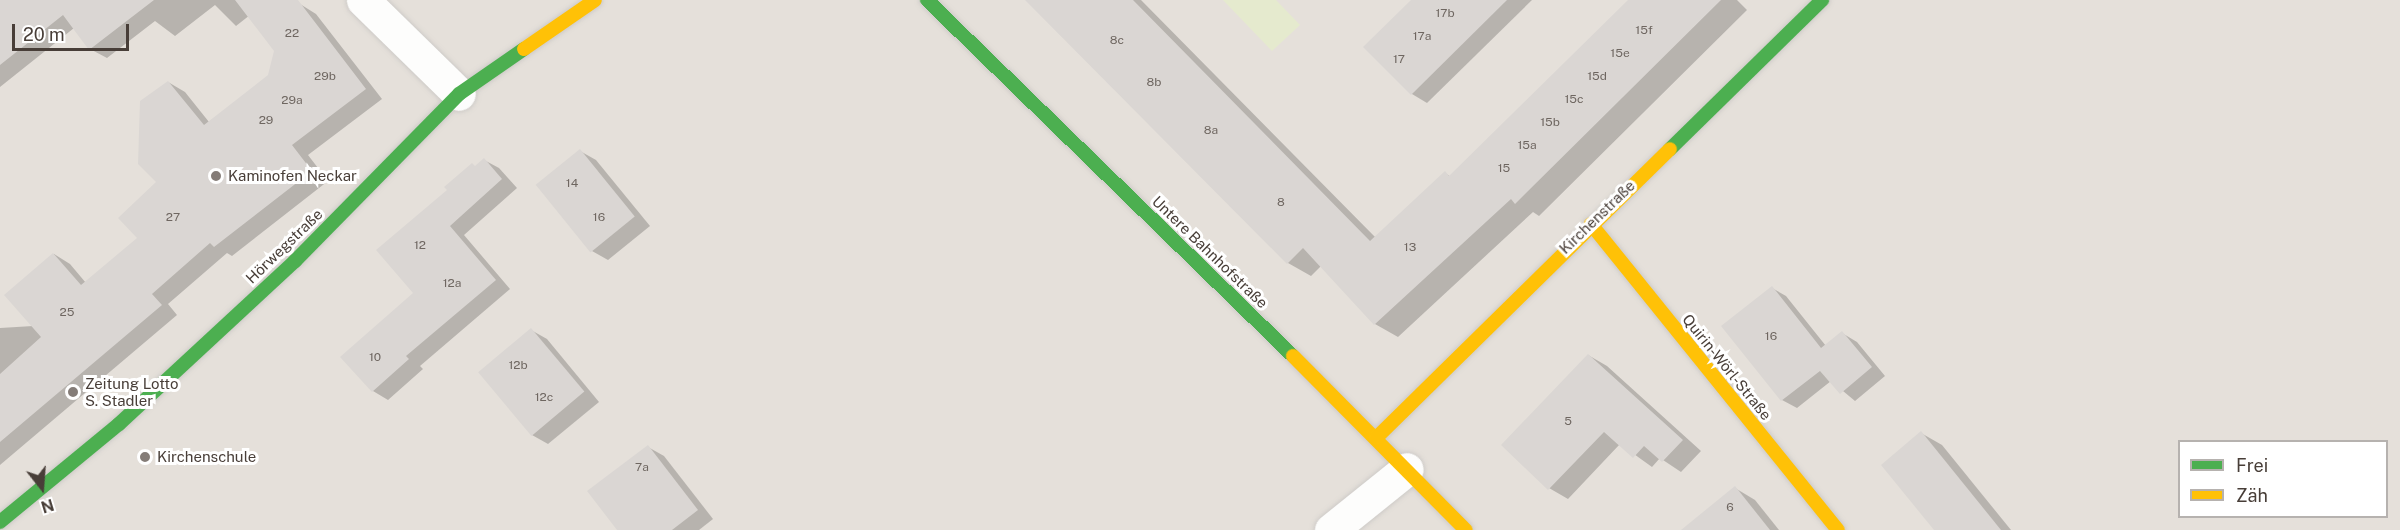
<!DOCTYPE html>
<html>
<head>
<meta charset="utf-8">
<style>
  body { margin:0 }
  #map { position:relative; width:2400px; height:530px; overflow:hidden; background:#f2efec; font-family:"Public Sans",sans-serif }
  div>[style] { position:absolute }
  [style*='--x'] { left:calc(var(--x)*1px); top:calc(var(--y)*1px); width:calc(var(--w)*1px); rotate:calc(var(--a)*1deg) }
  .residential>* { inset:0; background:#e5e0da }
  .green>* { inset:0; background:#e5eace }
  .shadow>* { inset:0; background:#0003 }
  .building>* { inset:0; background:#dad6d3; transform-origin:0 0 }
  .roads { filter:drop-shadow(0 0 2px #cecbc8) drop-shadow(0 0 2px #cecbc8) }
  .street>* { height:33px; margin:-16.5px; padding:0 16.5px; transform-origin:16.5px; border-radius:16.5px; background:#fdfdfc }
  .fast>* { height:14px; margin:-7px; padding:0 7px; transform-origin:7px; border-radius:7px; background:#4caf50 }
  .slow>* { height:14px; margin:-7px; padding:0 7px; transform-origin:7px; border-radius:7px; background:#ffc107 }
  .dots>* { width:16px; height:16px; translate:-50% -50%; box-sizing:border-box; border:3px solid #fff; border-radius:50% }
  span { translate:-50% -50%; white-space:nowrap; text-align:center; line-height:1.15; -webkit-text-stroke:6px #fff; paint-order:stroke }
  .number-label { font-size:12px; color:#6e6660 }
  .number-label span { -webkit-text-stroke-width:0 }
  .poi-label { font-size:15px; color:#483e38 }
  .left { translate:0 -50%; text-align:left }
  .street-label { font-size:15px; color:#483e38 }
  .legend { position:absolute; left:2178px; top:440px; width:210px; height:78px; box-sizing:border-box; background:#fff; border:2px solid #b6b2af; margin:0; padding:8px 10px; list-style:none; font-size:18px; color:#483e38 }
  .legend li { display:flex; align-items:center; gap:12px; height:30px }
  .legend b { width:30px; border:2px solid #b6b2af }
  .north { position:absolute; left:12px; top:458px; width:60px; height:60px; -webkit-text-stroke:4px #fff; paint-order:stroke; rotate:163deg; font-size:16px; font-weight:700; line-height:24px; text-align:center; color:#483e38 }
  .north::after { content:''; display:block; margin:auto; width:21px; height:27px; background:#483e38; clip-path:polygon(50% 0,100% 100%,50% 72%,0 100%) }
  .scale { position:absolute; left:12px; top:24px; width:117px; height:27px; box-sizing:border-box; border:3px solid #483e38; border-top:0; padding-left:8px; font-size:18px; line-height:21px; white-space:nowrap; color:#483e38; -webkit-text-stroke:4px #fff; paint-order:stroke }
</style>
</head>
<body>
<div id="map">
  <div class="residential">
    <i style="clip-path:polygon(evenodd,0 0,2400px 0,2400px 530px,0 530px,0 0,2180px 442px,2386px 442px,2386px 516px,2180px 516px,2180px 442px)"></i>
  </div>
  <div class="green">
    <i style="clip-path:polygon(1223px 0,1276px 0,1300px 25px,1272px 51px)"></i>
  </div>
  <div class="shadow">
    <i style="clip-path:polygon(0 0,269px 0,236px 26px,215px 5px,175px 36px,155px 21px,107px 58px,90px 49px,74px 28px,0 87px)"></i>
    <i style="clip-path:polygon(1027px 0,1141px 0,1376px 238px,1445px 173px,1451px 177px,1630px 0,1737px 0,1747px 10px,1539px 216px,1533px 212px,1398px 337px,1375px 324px,1321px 266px,1311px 276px,1288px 263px)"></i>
    <i style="clip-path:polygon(1413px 0,1532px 0,1427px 103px,1412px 94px)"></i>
    <i style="clip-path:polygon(300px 4px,316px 14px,382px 99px,308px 155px,328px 181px,232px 256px,227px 253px,168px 304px,177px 315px,0 465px,0 328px,33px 326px,54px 254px,70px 264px,86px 283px,139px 238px,159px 182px,168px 82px,185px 92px,209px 122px,270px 76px)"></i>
    <i style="clip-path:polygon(580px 151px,596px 160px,650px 226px,608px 260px,592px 251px,539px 185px)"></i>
    <i style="clip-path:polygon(484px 160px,499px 168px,517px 188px,464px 235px,510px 289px,420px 366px,423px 369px,388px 400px,373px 391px,342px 357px,415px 294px,476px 167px)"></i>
    <i style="clip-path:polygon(1772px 288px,1786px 296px,1826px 346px,1842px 333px,1857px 342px,1885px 376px,1855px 401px,1831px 381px,1797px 408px,1782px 400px)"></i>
    <i style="clip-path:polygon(531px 330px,547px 339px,599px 402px,548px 444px,532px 435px)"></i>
    <i style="clip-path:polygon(1588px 355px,1607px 366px,1701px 451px,1681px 472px,1660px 458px,1652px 467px,1620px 444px,1568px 499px,1549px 488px)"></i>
    <i style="clip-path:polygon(1921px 433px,1942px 445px,2011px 530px,1936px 530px)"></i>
    <i style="clip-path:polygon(648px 447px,664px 456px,713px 519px,699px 530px,619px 530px)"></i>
    <i style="clip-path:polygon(1735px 488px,1755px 500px,1779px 530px,1683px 530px)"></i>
  </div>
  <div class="building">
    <i style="clip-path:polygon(0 0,154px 0,89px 50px,63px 15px,0 65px)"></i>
    <i style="clip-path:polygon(235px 0,298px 0,366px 89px,292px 145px,312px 171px,214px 247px,210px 243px,152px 294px,162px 305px,0 442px,0 374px,41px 337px,4px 295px,53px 253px,81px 285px,137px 238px,118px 218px,156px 182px,138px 164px,140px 101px,168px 81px,204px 125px,268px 75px,274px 51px)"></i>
    <i style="clip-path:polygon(1025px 0,1133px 0,1370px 241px,1445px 171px,1449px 176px,1628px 0,1721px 0,1515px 204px,1511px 199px,1374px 325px,1303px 248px,1287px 264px)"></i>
    <i style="clip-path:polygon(1411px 0,1507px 0,1411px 95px,1363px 47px)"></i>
    <i style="left:580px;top:149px;width:87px;height:57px;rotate:51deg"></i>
    <i style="clip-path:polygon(484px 158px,502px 179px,450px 226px,496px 280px,406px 356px,409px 359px,372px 392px,340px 357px,413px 293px,376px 250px,447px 190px,444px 187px,472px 163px,475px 166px)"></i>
    <i style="clip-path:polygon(1772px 286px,1821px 348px,1842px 331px,1872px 367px,1840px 394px,1820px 371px,1781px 401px,1721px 326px)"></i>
    <i style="left:531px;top:328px;width:83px;height:69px;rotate:50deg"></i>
    <i style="clip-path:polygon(1588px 354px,1683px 440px,1662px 462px,1644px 446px,1633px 458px,1604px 432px,1548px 490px,1501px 445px)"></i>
    <i style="clip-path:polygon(1921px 431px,2001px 530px,1934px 530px,1881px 465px)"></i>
    <i style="clip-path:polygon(648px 445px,698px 510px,672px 530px,617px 530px,587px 491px)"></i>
    <i style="clip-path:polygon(1735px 486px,1770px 530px,1681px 530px)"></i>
  </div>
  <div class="roads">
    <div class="street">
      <i style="--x:363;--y:0;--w:134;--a:44.4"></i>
      <i style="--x:1331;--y:530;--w:97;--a:-38.8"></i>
    </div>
    <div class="fast">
      <i style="--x:927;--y:0;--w:511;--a:44.21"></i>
      <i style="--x:1670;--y:149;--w:213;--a:-44.4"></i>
      <i style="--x:0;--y:522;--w:154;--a:-39.5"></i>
      <i style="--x:119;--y:424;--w:240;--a:-42.8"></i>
      <i style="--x:295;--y:261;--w:234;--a:-45.5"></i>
      <i style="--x:459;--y:94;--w:79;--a:-34.7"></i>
    </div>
    <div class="slow">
      <i style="--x:524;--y:49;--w:86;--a:-34.6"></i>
      <i style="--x:1591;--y:224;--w:393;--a:51.1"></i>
      <i style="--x:1293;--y:356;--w:245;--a:45.2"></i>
      <i style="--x:1376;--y:438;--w:412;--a:-44.5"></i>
    </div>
  </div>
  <div class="dots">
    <i style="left:216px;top:176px;background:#847c77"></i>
    <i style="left:73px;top:392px;background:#847c77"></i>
    <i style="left:145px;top:457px;background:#847c77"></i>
  </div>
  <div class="number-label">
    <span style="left:1445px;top:14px">17b</span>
    <span style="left:1644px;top:31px">15f</span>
    <span style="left:292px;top:34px">22</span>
    <span style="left:1422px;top:37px">17a</span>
    <span style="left:1117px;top:41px">8c</span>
    <span style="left:1620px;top:54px">15e</span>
    <span style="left:1399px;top:60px">17</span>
    <span style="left:325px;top:77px">29b</span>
    <span style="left:1597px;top:77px">15d</span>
    <span style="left:1154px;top:83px">8b</span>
    <span style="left:1574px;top:100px">15c</span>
    <span style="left:292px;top:101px">29a</span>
    <span style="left:266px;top:121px">29</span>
    <span style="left:1550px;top:123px">15b</span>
    <span style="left:1211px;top:131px">8a</span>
    <span style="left:1527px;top:146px">15a</span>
    <span style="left:1504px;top:169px">15</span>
    <span style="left:572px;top:184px">14</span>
    <span style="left:1281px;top:203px">8</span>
    <span style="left:173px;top:218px">27</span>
    <span style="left:599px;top:218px">16</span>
    <span style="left:420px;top:246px">12</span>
    <span style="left:1410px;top:248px">13</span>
    <span style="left:452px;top:284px">12a</span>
    <span style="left:67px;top:313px">25</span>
    <span style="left:1771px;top:337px">16</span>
    <span style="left:375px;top:358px">10</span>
    <span style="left:518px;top:366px">12b</span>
    <span style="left:544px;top:398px">12c</span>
    <span style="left:1568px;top:422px">5</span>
    <span style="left:642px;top:468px">7a</span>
    <span style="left:1730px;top:508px">6</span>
  </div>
  <div class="poi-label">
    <span class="left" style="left:228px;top:176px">Kaminofen Neckar</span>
    <span class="left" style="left:85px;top:392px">Zeitung Lotto<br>S. Stadler</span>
    <span class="left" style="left:157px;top:457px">Kirchenschule</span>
  </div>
  <div class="street-label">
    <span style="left:1597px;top:217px;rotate:-44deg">Kirchenstraße</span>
    <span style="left:284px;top:246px;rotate:-44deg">Hörwegstraße</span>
    <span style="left:1210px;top:252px;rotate:44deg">Untere Bahnhofstraße</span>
    <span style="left:1727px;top:367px;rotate:51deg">Quirin-Wörl-Straße</span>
  </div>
  <ul class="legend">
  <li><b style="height:8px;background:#4caf50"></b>Frei</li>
  <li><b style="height:8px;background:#ffc107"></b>Zäh</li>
  </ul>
  <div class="north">N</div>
  <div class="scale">20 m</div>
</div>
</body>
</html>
